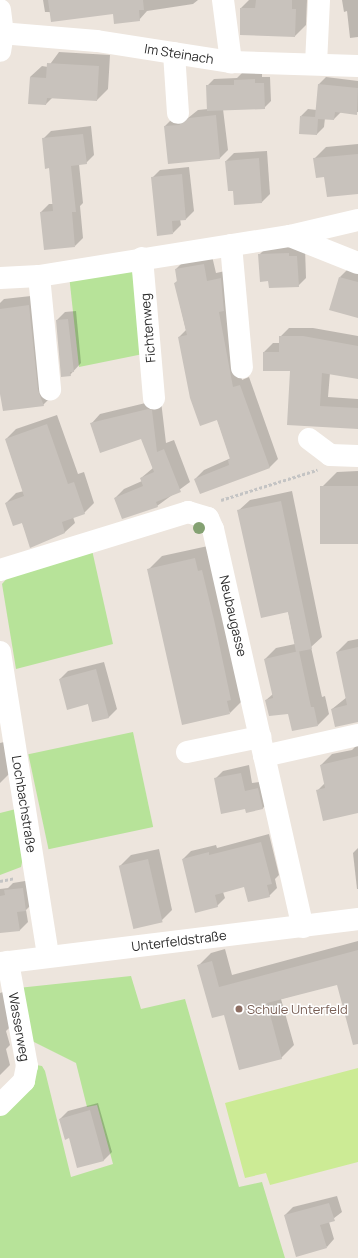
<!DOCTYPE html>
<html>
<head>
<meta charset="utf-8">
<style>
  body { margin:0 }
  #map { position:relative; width:358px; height:1258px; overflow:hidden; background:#ede5dd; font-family:Manrope,sans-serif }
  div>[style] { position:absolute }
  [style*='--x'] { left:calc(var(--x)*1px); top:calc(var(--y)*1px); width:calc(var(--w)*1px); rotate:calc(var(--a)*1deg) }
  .green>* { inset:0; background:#b7e399; transform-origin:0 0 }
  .pitch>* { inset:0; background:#cceb95 }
  .shadow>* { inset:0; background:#0003 }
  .building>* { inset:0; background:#c8c2bc; transform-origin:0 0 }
  .path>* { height:2.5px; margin-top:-1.25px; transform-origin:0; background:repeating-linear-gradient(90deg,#c4c4c4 0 3px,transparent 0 5px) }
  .minor>* { height:22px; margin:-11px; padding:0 11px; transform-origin:11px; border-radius:11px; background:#fff }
  .trees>* { width:12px; height:12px; margin:-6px; border-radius:50%; background:#84a172 }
  .dots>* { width:11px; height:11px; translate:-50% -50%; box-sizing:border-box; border:2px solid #fff; border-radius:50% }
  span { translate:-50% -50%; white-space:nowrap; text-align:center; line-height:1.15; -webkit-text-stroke:3px #fff; paint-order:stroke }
  .street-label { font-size:13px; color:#2b2b2b }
  .education-label { font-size:13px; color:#785e54 }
  .left { translate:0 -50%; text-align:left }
</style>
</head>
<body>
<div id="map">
  <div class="green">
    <i style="clip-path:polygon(132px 270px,148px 353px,79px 367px,69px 275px)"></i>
    <i style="clip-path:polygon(92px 550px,113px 644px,16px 669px,2px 584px,9px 576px)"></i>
    <i style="left:133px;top:732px;width:97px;height:107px;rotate:78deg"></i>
    <i style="clip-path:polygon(16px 809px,23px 858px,21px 867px,0 875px,0 813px)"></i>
    <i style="clip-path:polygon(131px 976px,141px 1009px,185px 999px,239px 1187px,262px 1182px,285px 1258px,0 1258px,0 1112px,36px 1065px,42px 1066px,45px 1071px,71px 1177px,113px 1164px,97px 1105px,87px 1107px,76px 1063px,32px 1041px,18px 988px)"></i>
  </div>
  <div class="pitch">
    <i style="clip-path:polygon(358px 1068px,358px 1162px,270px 1185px,266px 1173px,245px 1178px,225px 1103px)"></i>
  </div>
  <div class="shadow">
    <i style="clip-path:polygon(43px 0,198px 0,193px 4px,147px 11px,139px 20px,114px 13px,45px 12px)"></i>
    <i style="clip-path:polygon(249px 0,307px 0,306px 25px,295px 36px,241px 8px)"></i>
    <i style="clip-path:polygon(342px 0,358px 0,358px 37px,350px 38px,347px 11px,344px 12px)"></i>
    <i style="clip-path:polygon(59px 52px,110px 55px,108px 89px,97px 100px,53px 97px,46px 104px,30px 77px,42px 66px,48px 67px)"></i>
    <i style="clip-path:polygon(242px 73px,262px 73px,262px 77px,270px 77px,271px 101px,264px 108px,223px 109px,228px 150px,220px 158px,169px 163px,165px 126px,173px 118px,188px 118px,198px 110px,208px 109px,207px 86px,214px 79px,237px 78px)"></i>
    <i style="clip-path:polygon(326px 77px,358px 81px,358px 112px,341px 112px,334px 119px,325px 118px,324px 127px,317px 134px,301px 116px,308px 109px,317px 110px,319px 84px)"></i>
    <i style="clip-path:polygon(91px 126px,94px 155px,86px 163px,79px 164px,83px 203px,80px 206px,83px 238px,75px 246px,41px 212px,49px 204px,53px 204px,50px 167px,43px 139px,51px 131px)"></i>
    <i style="clip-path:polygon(358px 144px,358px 193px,325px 176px,314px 159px,326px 147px)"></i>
    <i style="clip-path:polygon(267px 151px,270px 194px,262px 202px,234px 190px,226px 161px,234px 153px)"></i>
    <i style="clip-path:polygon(189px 167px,194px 211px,186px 219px,180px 219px,181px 225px,173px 233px,152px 178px,160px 170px)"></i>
    <i style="clip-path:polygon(297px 245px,305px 248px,306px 278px,298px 286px,269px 280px,259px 255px,267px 247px)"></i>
    <i style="clip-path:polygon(212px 256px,216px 273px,230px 270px,228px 306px,242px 380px,249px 377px,278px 459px,270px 467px,195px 479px,204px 470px,231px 458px,217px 419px,179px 337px,186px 330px,175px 283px,178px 280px,176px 269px,184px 261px)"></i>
    <i style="clip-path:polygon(348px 269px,358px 272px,358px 317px,340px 277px)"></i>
    <i style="clip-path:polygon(40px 295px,54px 394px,43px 405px,0 393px,0 303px,4px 299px)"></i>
    <i style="clip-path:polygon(76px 311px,81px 363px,70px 375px,57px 320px,65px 312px)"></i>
    <i style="clip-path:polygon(289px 328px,313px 328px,358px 336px,358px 378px,330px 373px,328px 397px,358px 399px,358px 428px,288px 424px,291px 370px,264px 352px,273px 343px,280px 343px,280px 337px)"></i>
    <i style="clip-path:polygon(158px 400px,161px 401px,166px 443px,174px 440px,190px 482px,157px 506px,115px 498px,124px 489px,142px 481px,141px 478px,153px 468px,142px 437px,91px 424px,100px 414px)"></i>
    <i style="clip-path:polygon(57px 415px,78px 474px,84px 472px,94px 503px,84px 513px,73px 517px,75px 523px,65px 532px,31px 546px,22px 522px,6px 503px,16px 493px,24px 491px,6px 439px,16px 429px)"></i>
    <i style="clip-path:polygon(358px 471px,358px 543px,321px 488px,337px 472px)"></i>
    <i style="clip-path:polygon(292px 491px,322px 637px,311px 647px,322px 697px,325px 696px,329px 714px,318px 725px,289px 713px,266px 700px,273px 694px,265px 659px,276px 648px,295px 644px,288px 611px,238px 511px,250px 500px)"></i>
    <i style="clip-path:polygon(208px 546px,243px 700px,230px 713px,149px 569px,162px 556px)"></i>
    <i style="clip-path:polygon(358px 639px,358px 722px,332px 709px,347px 697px,337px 652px,348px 641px)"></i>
    <i style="clip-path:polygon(104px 662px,117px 709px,109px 717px,93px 721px,88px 703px,60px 679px,68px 671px)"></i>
    <i style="clip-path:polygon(4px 742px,11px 772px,0 783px,0 743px)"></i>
    <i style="clip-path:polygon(358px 744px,358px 803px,317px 791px,325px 783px,321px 765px,332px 754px,352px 750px)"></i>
    <i style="clip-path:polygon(249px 765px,252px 783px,266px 781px,270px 801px,262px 809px,246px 808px,215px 779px,223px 771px)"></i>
    <i style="clip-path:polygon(269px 834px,279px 875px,275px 879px,277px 888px,269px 896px,245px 886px,223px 892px,225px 898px,217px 906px,183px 859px,191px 851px,216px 845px,217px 848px)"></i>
    <i style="clip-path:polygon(358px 848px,358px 889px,357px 889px,353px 853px)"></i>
    <i style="clip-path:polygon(159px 849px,172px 910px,161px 921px,120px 866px,131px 855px)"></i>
    <i style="clip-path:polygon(31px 880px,34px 902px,26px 910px,28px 922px,20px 930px,0 932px,0 889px,8px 888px,13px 883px)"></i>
    <i style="clip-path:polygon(358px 941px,358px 1039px,338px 983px,281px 999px,294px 1045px,281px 1058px,225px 1014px,198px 966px,211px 953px,225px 949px,232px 975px)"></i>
    <i style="clip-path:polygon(9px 990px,11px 1026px,6px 1031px,10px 1045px,6px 1049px,10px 1065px,0 1075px,0 993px)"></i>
    <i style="clip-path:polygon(98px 1103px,112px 1152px,104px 1160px,78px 1167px,70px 1137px,60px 1119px,68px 1111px)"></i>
    <i style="clip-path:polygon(337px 1196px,342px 1212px,329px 1222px,334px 1239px,327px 1247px,285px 1215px,293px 1207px)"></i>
  </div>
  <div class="building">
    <i style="clip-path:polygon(48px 0,143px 0,144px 10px,139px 10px,140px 21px,114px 24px,113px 14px,51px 22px)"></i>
    <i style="clip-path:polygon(256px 0,292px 0,292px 9px,296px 9px,295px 37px,240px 35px,240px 8px,255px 8px)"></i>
    <i style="clip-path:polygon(47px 63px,99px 66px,97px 101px,47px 98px,46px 105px,28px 104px,30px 77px,46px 78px)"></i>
    <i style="clip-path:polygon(255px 79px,255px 83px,264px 83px,265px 109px,207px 111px,206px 85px,234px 85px,234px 80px)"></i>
    <i style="clip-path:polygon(318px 84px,358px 88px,357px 115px,335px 112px,334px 120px,318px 119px,317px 135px,299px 134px,300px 116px,315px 117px)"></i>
    <i style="clip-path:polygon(216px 115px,220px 159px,168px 164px,164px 126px,179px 125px,189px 118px)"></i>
    <i style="clip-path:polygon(83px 134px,87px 164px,71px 166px,76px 212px,72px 212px,75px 247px,44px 250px,40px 212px,53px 211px,49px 168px,45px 169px,42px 138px)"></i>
    <i style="clip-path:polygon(358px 154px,358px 194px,327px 197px,324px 177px,316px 178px,313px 158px)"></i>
    <i style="clip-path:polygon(259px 158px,262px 203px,234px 205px,233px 191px,228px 191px,225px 161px)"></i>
    <i style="clip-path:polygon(182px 174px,186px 220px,172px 221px,173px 234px,157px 236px,151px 177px)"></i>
    <i style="clip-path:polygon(289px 253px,289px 256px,297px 256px,299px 287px,269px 288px,268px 281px,260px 282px,258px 254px)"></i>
    <i style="clip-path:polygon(204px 264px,207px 281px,221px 278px,224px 311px,219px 312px,233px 387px,240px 385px,270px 468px,200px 494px,194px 479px,229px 465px,228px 460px,230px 459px,217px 420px,200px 426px,190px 398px,178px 337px,187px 335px,174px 283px,177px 282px,175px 269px)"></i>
    <i style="clip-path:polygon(339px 277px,358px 282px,358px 318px,329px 310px)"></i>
    <i style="clip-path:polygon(29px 305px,38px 390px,44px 406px,3px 411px,0 394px,0 309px)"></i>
    <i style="clip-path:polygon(68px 319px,74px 372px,70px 372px,71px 376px,61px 377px,56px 320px)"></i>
    <i style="clip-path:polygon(279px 336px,303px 336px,358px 346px,358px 379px,322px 373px,320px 406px,358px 408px,358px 429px,287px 425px,290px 371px,263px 371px,263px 352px,279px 352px)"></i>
    <i style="clip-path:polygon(148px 409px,152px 410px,157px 452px,164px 449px,181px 492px,156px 502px,158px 507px,122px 519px,114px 498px,143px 486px,140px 478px,154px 472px,141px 439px,100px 453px,90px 423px)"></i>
    <i style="clip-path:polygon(47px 424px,68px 484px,74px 482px,85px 514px,62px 522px,65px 533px,30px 548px,22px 523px,13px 526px,5px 503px,24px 496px,5px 439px)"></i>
    <i style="left:358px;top:486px;width:58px;height:38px;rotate:90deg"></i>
    <i style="clip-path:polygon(281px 501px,312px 649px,296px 652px,288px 612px,261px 618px,237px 510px)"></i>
    <i style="clip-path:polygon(195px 558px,198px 571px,202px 570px,215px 624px,231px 700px,227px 701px,230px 714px,182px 725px,147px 569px)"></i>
    <i style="clip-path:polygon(358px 647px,358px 722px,335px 727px,331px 709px,347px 705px,336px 652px)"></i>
    <i style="clip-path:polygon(299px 651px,311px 707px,314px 707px,318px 726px,292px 731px,288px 714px,269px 716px,265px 700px,273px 698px,264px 659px)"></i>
    <i style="clip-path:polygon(96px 669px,109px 718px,92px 722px,88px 704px,67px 710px,59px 679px)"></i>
    <i style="clip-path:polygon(358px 756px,358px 813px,323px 821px,316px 790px,325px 788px,320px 765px)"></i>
    <i style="clip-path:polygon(241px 773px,245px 791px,258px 788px,263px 809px,246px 813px,245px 809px,221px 814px,214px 778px)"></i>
    <i style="clip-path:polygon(261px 842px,272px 884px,267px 885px,270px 897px,248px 902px,244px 887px,215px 895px,218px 907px,195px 913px,182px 859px,209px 852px,209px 855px)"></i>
    <i style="left:148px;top:859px;width:65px;height:30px;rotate:77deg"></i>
    <i style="clip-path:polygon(23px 888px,26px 911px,17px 912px,20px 931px,0 933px,0 896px,5px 895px,4px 890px)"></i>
    <i style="clip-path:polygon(358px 950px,358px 1044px,353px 1045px,337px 985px,267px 1003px,282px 1059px,239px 1070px,224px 1015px,212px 1018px,197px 965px,212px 961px,219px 987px)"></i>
    <i style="clip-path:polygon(90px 1110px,104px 1161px,77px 1168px,69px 1138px,65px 1140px,59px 1119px)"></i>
    <i style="clip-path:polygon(329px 1203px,335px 1221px,320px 1225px,327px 1248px,296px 1257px,284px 1215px)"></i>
  </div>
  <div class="path">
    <i style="--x:221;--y:500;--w:101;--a:-17.4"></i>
    <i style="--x:0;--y:881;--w:15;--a:-11"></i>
  </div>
  <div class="minor">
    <i style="--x:223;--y:0;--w:63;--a:82.6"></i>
    <i style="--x:0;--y:10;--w:23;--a:83"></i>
    <i style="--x:3;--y:33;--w:18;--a:99"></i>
    <i style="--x:0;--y:33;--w:97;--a:4.7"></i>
    <i style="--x:97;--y:41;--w:136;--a:8.9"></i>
    <i style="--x:231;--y:62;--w:127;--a:1.8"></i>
    <i style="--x:174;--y:53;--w:60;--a:86.2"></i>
    <i style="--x:316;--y:64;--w:64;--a:-87.3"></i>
    <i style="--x:358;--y:220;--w:70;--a:166.8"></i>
    <i style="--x:290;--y:236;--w:73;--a:21.7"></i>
    <i style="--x:231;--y:245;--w:123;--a:84.9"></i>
    <i style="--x:142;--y:258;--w:141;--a:85.1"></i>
    <i style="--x:39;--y:276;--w:114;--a:84.4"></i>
    <i style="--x:0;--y:278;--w:39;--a:-3"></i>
    <i style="--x:39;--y:276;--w:254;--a:-9.1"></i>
    <i style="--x:309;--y:439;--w:26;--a:37"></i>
    <i style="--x:330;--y:455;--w:28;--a:2"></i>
    <i style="--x:0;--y:570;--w:197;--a:-17.1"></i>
    <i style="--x:188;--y:512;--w:21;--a:17"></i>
    <i style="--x:208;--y:518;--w:12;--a:66"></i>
    <i style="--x:213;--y:529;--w:408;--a:77.3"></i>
    <i style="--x:0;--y:652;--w:308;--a:81"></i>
    <i style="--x:187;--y:752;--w:75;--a:-11.6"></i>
    <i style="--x:264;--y:756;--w:96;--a:-12.6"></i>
    <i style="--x:0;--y:963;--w:361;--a:-7"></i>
    <i style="--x:0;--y:1105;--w:34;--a:-45"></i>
    <i style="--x:24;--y:1081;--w:15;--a:-79"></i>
    <i style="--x:27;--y:1066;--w:106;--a:-100.4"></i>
  </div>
  <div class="trees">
    <i style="left:199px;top:528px"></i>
  </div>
  <div class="dots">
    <i style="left:239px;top:1009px;background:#8d6e63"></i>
  </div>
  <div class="street-label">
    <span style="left:179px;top:54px;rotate:9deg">Im Steinach</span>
    <span style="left:148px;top:328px;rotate:-95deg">Fichtenweg</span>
    <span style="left:233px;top:616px;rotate:77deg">Neubaugasse</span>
    <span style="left:24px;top:804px;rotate:81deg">Lochbachstraße</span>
    <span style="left:179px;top:941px;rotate:-7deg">Unterfeldstraße</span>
    <span style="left:19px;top:1027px;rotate:80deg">Wasserweg</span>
  </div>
  <div class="education-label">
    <span class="left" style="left:247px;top:1009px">Schule Unterfeld</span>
  </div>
</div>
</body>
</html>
